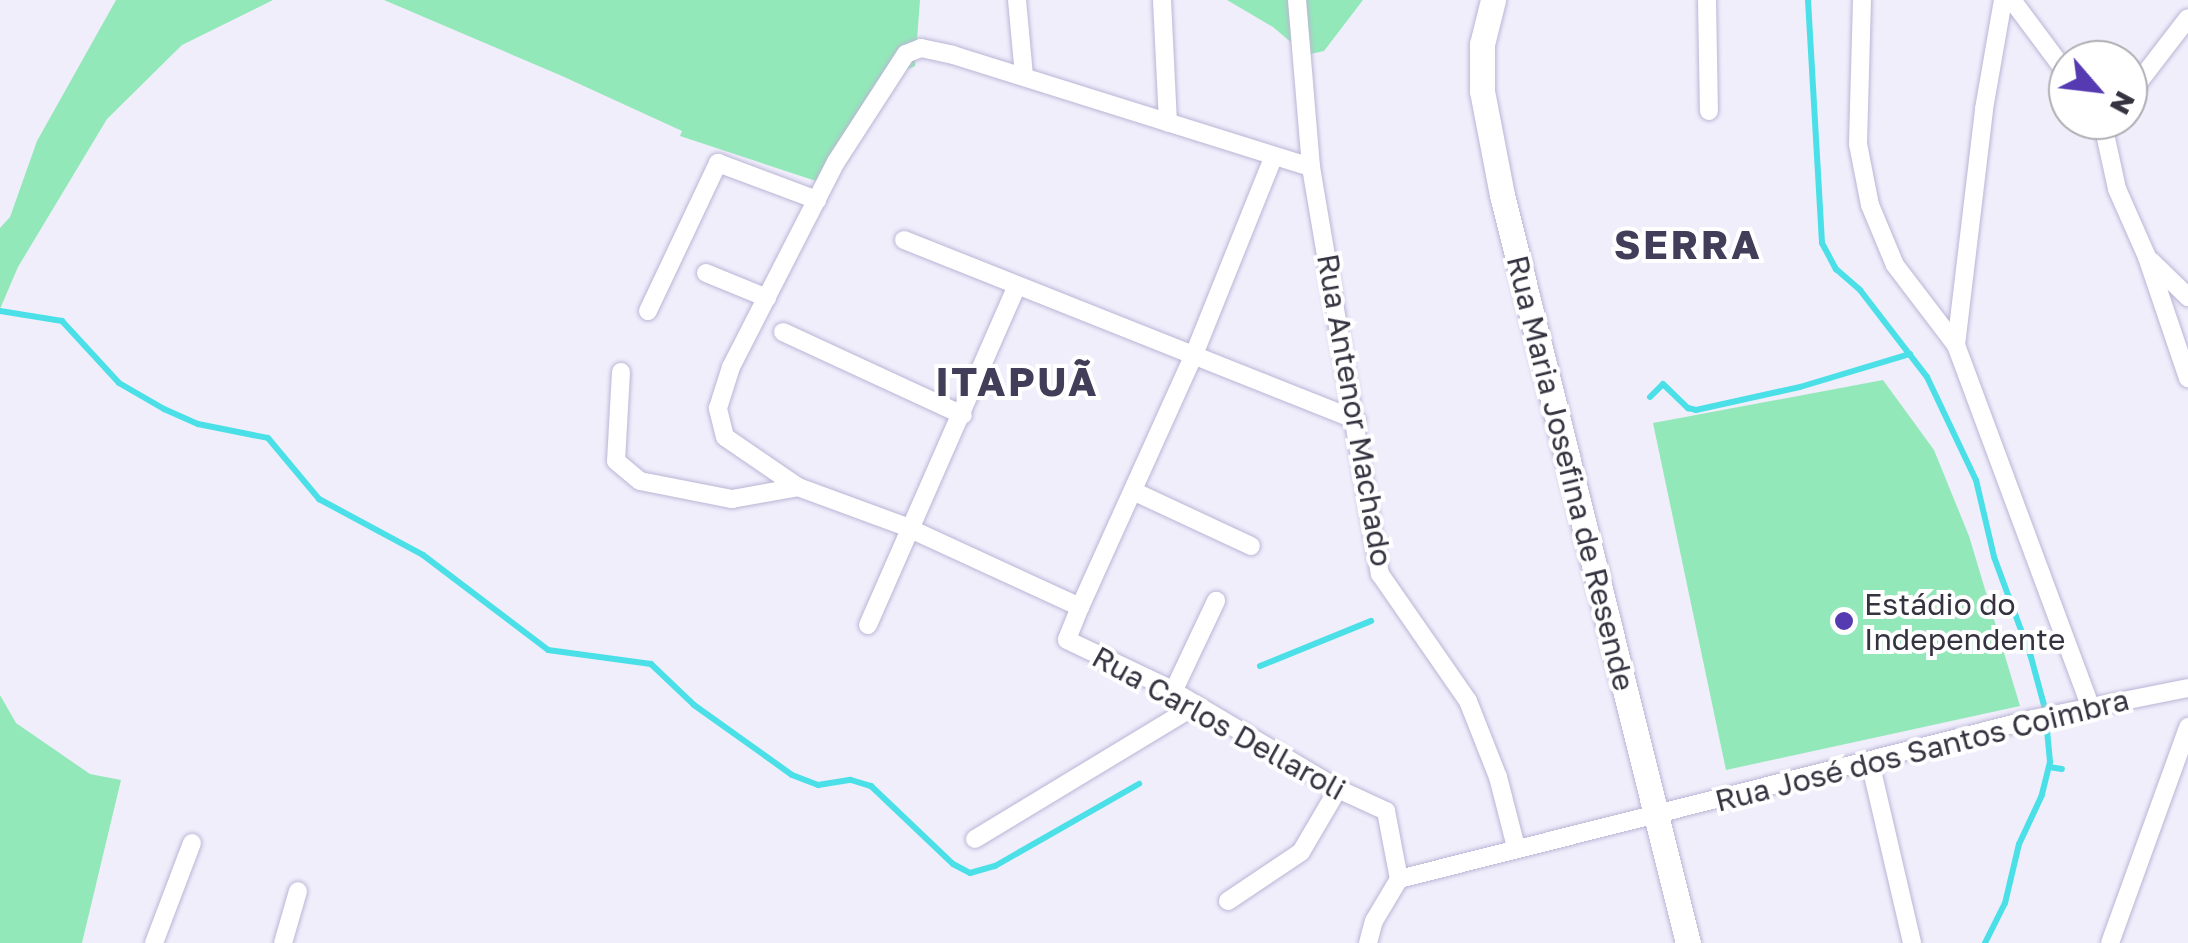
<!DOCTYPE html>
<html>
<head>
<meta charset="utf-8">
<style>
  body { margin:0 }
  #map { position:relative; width:2188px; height:943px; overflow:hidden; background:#f1eefc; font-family:"Golos Text",sans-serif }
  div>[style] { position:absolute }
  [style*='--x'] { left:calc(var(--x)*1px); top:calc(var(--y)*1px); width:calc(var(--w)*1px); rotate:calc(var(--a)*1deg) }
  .green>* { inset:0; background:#93e8b9 }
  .stream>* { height:6px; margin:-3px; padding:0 3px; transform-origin:3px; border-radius:3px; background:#4be0e7 }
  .roads { filter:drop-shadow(0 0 2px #bbb5d5) drop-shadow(0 0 2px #bbb5d5) }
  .street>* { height:18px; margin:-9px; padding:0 9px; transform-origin:9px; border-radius:9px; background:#fff }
  .secondary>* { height:25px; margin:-12.5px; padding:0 12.5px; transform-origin:12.5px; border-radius:12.5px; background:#fff }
  .dots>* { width:28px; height:28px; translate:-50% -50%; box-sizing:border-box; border:5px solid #fff; border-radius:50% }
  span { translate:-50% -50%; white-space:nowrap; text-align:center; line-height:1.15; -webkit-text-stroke:8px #fff; paint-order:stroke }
  .street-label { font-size:30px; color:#363340 }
  .poi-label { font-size:30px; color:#363340 }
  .left { translate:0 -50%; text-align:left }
  .district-label { font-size:40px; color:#423d58; font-weight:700; letter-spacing:2.5px }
  .north { position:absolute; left:2048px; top:40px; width:100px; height:100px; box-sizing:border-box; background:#fff; border:2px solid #afadb3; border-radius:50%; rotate:118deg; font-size:28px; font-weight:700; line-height:40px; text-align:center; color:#363340 }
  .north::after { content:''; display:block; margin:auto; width:35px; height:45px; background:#563ab2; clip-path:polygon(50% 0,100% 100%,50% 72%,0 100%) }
</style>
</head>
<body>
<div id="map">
  <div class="green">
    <i style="clip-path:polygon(116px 0,273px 0,182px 45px,107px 119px,18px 267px,0 309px,0 228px,10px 217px,37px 141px)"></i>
    <i style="clip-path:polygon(384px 0,920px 0,915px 66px,896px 75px,825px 184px,680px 136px,682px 131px,562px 76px)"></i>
    <i style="clip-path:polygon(1227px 0,1363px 0,1324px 51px,1306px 55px,1273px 27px)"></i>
    <i style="clip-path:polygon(1883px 380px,1934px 450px,1969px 536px,2020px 706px,1726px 770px,1653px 423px)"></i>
    <i style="clip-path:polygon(0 695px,16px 723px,90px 774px,121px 780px,82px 943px,0 943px)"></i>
  </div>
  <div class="stream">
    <i style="--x:1808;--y:0;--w:243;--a:86.7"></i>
    <i style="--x:1822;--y:243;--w:30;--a:62"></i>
    <i style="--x:1836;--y:269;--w:32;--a:41"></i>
    <i style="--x:1860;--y:290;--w:110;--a:52.4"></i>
    <i style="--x:1927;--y:377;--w:114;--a:64.6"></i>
    <i style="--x:1976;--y:480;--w:79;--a:76.8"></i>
    <i style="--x:1994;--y:557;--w:107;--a:69.7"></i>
    <i style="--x:2031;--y:657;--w:54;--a:74.9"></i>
    <i style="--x:2045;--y:709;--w:53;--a:84.6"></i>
    <i style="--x:2050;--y:762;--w:34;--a:104"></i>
    <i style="--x:2042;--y:795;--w:54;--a:115.1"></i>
    <i style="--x:2019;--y:844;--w:61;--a:103.3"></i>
    <i style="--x:2005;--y:903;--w:45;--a:116.6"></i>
    <i style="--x:0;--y:311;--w:63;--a:9.2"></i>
    <i style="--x:62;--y:321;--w:84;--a:47.4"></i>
    <i style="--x:119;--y:383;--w:52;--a:30"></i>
    <i style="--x:164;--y:409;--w:37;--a:24"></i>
    <i style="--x:198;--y:424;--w:71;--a:11.3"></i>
    <i style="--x:268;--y:438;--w:80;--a:50.1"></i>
    <i style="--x:319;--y:499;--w:118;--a:28.3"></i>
    <i style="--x:423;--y:555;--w:157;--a:37.2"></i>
    <i style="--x:548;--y:650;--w:104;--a:7.7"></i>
    <i style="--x:651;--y:664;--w:59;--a:43.6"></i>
    <i style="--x:694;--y:705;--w:120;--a:35.5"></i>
    <i style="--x:792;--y:775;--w:28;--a:21"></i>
    <i style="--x:818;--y:785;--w:33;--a:-9"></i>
    <i style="--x:851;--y:780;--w:21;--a:17"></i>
    <i style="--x:871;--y:786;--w:113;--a:43.6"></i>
    <i style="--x:953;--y:864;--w:19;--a:28"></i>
    <i style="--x:970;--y:873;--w:26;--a:-16"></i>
    <i style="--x:995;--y:866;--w:166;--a:-29.7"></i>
    <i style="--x:1650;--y:397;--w:18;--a:-45"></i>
    <i style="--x:1663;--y:384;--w:35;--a:44"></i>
    <i style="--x:1688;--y:408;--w:8;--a:14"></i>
    <i style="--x:1696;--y:410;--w:107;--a:-12.5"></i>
    <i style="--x:1800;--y:387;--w:115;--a:-16.7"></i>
    <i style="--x:1260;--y:666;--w:120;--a:-22.1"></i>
    <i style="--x:2049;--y:767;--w:13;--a:9"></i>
  </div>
  <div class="roads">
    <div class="street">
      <i style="--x:1017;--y:0;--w:76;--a:84.7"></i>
      <i style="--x:1162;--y:0;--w:123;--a:87.2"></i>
      <i style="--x:1297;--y:0;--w:168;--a:85.2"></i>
      <i style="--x:1311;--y:167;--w:413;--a:80.4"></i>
      <i style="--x:1380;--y:574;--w:155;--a:55.3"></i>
      <i style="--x:1468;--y:701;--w:82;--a:68.5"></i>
      <i style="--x:1498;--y:777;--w:72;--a:75.6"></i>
      <i style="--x:1707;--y:0;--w:111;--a:89"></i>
      <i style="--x:1862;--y:0;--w:144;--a:91.6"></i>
      <i style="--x:1858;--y:144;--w:62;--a:78.9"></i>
      <i style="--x:1870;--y:205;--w:65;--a:67.4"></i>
      <i style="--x:1895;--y:265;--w:101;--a:52.7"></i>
      <i style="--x:1956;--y:345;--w:385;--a:69.6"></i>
      <i style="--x:2012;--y:0;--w:94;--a:53.3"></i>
      <i style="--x:2128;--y:96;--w:98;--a:-52.4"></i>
      <i style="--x:2102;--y:120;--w:71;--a:77.7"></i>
      <i style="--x:2117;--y:189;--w:74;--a:66.2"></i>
      <i style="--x:2147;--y:257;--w:128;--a:71.3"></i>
      <i style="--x:904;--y:240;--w:487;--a:21.7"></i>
      <i style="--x:2151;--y:261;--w:52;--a:44.2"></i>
      <i style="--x:706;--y:273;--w:66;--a:22.3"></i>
      <i style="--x:648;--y:311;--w:164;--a:-64.7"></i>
      <i style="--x:718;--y:163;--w:106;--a:20.5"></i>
      <i style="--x:783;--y:332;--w:198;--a:24.8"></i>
      <i style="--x:1956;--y:345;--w:238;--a:-83.2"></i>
      <i style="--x:1984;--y:109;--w:111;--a:-80.1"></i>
      <i style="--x:621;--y:372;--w:89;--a:93.2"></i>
      <i style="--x:616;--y:461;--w:31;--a:40"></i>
      <i style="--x:640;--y:481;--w:94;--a:11.1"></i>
      <i style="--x:732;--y:499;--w:67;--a:-10.3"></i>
      <i style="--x:798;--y:487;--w:113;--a:20.2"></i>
      <i style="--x:904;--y:526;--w:194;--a:24.7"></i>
      <i style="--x:1080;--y:607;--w:35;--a:112"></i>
      <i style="--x:1067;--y:640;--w:112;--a:25.4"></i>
      <i style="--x:1168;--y:688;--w:198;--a:30.7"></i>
      <i style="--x:1338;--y:789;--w:53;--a:24.6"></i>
      <i style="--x:1386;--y:811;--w:69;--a:79.2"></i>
      <i style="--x:798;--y:487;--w:88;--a:-145.6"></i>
      <i style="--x:725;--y:437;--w:30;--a:-104"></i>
      <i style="--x:718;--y:408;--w:43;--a:-72.4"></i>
      <i style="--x:731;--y:367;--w:230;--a:-62.9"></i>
      <i style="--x:836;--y:162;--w:129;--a:-57.1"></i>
      <i style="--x:906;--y:54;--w:16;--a:-22"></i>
      <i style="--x:921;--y:48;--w:33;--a:12"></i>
      <i style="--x:953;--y:55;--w:375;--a:17.4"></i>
      <i style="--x:1133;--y:491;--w:130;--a:25"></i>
      <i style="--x:1080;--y:607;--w:274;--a:-65.7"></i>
      <i style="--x:1193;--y:357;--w:214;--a:-68.1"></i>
      <i style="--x:868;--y:625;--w:370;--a:-66.3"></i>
      <i style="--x:1173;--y:692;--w:101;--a:-64.7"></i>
      <i style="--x:1870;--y:762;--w:186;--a:76.9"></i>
      <i style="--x:975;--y:839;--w:258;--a:-31.2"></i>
      <i style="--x:1399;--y:879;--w:654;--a:-14.16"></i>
      <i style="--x:2033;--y:719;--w:158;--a:-11.3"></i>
      <i style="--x:1228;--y:901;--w:88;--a:-33.9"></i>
      <i style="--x:1301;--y:852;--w:73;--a:-59.6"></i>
      <i style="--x:154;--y:943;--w:107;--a:-69.2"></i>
      <i style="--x:283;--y:943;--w:54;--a:-73.9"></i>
      <i style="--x:1368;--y:943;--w:23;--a:-75"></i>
      <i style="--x:1374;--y:921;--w:49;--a:-59.2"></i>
      <i style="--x:2110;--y:943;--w:230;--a:-70.1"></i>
    </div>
    <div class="secondary">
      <i style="--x:1493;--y:0;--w:45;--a:104"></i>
      <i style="--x:1482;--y:44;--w:47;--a:90"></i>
      <i style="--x:1482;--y:91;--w:106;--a:79.1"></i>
      <i style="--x:1502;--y:195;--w:771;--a:76.04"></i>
    </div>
  </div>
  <div class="dots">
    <i style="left:1844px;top:621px;background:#563ab2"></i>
  </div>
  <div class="street-label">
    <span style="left:1355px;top:410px;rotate:80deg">Rua Antenor Machado</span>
    <span style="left:1571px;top:473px;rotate:76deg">Rua Maria Josefina de Resende</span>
    <span style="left:1219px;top:723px;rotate:29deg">Rua Carlos Dellaroli</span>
    <span style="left:1922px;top:750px;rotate:-14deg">Rua José dos Santos Coimbra</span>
  </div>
  <div class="poi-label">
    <span class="left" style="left:1864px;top:621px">Estádio do<br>Independente</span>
  </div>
  <div class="district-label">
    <span style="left:1688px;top:244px">SERRA</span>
    <span style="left:1017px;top:381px">ITAPUÃ</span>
  </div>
  <div class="north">N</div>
</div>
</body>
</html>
